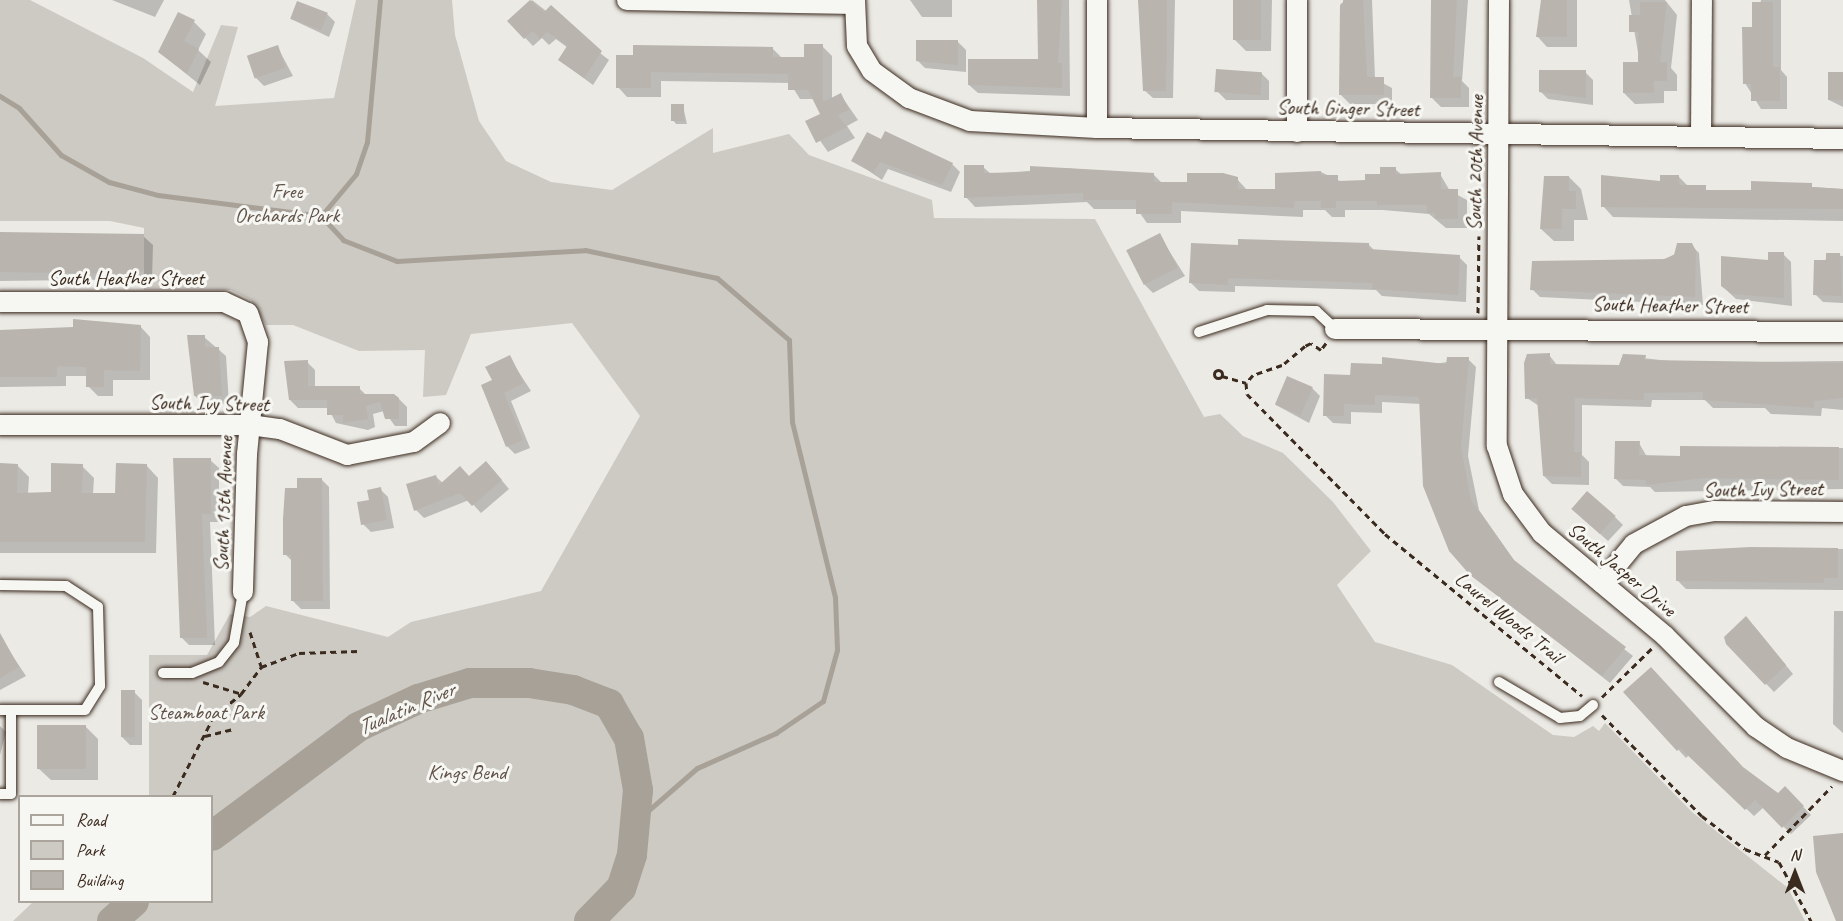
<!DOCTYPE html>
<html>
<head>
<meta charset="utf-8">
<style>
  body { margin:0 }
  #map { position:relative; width:1843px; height:921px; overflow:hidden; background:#ebeae5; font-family:Caveat,sans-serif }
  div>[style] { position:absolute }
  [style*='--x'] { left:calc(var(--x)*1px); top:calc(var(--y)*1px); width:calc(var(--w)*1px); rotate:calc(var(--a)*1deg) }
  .green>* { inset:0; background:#cdcac4 }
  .shadow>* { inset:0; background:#0003 }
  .stream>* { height:5px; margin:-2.5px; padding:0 2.5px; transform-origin:2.5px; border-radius:2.5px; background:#a8a198 }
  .river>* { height:30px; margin:-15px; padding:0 15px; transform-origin:15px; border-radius:15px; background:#a8a198 }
  .building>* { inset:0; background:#bab4ae; transform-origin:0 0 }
  .path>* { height:3px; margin-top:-1.5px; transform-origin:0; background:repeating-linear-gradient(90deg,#3b2a1e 0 6px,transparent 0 10.5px) }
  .path>.ring { margin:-1.5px; padding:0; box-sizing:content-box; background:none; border:3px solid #3b2a1e; border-radius:50% }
  .roads { filter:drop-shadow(0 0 2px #3b2a1e) drop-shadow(0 0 2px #3b2a1e) }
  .lane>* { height:10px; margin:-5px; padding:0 5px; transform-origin:5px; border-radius:5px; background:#f6f6f2 }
  .street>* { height:20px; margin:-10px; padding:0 10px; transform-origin:10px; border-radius:10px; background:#f6f6f2 }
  span { translate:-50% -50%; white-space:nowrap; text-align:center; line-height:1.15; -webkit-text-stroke:6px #f6f6f2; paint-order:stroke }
  .street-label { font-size:21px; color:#3b2a1e }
  .park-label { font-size:21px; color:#605248 }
  .water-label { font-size:22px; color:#615449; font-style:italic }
  .legend { position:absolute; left:18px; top:795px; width:195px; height:108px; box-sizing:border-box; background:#f6f6f2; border:2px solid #aba49d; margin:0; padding:8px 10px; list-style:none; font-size:18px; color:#3b2a1e }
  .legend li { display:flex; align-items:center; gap:12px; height:30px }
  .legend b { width:30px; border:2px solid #aba49d }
  .north { position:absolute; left:1765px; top:843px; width:60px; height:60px; -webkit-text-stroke:4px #f6f6f2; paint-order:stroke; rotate:0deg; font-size:16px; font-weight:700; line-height:24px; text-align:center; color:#3b2a1e }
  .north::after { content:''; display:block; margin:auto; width:21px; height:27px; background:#3b2a1e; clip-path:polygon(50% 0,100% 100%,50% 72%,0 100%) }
</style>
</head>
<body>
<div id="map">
  <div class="green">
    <i style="clip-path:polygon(0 0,30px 0,143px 58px,193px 92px,221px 25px,238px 27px,215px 106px,334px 98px,356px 0,452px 0,455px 35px,479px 121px,506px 161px,551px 182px,612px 190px,713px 128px,713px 153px,789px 134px,809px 155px,932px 200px,934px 218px,1095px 219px,1204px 417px,1220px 414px,1243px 436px,1283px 453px,1333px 502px,1371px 551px,1337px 585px,1375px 642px,1452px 665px,1553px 735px,1574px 737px,1593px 726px,1599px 731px,1605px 723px,1692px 812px,1788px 888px,1805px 921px,13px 921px,33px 902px,212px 902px,212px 796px,149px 796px,149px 655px,207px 655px,230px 614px,250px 617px,266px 606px,388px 637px,411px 622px,541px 591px,640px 416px,572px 323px,471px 334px,446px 395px,423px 397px,425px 350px,359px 351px,293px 325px,266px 325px,251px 300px,231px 290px,144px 290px,144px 228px,110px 221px,0 221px)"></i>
  </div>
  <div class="shadow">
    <i style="clip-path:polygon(112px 0,164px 0,155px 17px)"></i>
    <i style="clip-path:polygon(532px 0,609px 60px,593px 85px,559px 60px,568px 48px,556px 39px,549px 45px,542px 38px,533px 46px,509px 21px)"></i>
    <i style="clip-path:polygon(952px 0,952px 17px,922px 17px,910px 0)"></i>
    <i style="clip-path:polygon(1038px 0,1069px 0,1070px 96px,978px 93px,969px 85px,1039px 60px)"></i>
    <i style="clip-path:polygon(1142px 0,1175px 0,1173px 98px,1153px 98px,1144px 90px)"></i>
    <i style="clip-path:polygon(1237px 0,1272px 0,1271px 51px,1246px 51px,1235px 40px)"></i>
    <i style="clip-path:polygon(1343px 0,1372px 0,1375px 79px,1392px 88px,1392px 104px,1350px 104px,1341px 95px)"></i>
    <i style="clip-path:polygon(1432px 0,1468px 0,1462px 81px,1469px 88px,1469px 107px,1441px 107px,1432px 98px)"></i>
    <i style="clip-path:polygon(1542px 0,1577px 0,1577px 47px,1547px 47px,1537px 36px)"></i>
    <i style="clip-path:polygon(1629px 0,1665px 0,1677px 15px,1671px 68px,1677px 75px,1677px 91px,1664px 91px,1664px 103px,1635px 104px,1624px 93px,1640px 64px)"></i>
    <i style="clip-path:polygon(1761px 0,1781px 0,1781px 70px,1787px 77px,1787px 109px,1761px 109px,1745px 83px)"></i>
    <i style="clip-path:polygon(327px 14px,335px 22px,329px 37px,291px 19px)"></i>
    <i style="clip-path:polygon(194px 22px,206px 34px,198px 50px,211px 62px,200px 85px,159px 52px)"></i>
    <i style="clip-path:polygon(958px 42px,966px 50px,966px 72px,925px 68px,917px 60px)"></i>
    <i style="clip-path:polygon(277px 46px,293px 76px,264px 86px,256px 78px)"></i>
    <i style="clip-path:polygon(822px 46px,832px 56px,832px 99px,840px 94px,858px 120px,847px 126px,855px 138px,828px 152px,807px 122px,822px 114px,814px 99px,800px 99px,790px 83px,661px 81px,661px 97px,627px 97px,618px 87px,618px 56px,773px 49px,782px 58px,806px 58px)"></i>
    <i style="clip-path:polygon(1585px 72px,1593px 80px,1593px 105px,1548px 99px,1540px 91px)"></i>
    <i style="clip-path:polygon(1261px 73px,1269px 81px,1269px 100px,1226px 100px,1218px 92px)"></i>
    <i style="clip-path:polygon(1829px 73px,1843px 73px,1843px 107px,1829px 100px)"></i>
    <i style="clip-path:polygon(683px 106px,687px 124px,676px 124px,673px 120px)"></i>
    <i style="clip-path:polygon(881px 141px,952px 164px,960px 172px,951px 192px,888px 169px,882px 180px,853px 160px)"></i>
    <i style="clip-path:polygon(983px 167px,991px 174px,1063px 168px,1154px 175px,1163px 184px,1237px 179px,1247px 190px,1277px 190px,1321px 172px,1342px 182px,1366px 182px,1395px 169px,1402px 175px,1440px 174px,1450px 191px,1467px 200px,1467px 228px,1446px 228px,1429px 214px,1383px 210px,1345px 210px,1345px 217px,1332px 217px,1325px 210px,1303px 210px,1303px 217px,1181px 211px,1181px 223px,1147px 223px,1137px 209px,1094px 209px,1087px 202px,975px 207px,966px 197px)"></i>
    <i style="clip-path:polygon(1569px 177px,1581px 189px,1588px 220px,1574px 220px,1574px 241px,1554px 241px,1541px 229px)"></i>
    <i style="clip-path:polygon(1679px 177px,1688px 186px,1711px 191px,1752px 191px,1752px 183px,1843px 189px,1843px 221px,1613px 217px,1603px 206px)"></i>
    <i style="clip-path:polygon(0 234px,143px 236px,153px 245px,152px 279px,0 281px)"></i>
    <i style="clip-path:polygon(1159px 235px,1185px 276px,1153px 293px,1145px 285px)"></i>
    <i style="clip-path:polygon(1369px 245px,1375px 251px,1459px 257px,1467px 265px,1466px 302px,1382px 296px,1376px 290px,1235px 286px,1235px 292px,1199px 291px,1191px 283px,1239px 247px)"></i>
    <i style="clip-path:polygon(1691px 245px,1699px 253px,1703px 305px,1540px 297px,1532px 289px,1664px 260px)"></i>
    <i style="clip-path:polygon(1783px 254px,1791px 262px,1792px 306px,1736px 299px,1722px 286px)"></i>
    <i style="clip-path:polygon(1827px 255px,1843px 256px,1843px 303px,1823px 302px,1815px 294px)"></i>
    <i style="clip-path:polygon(140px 326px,150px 337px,150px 380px,113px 380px,113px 396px,98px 396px,88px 386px,88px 376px,66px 376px,66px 386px,0 387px,0 331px)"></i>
    <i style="clip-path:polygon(204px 337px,226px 356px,229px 404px,203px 404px,195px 396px)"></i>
    <i style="clip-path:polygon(1549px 355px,1557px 365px,1620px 367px,1624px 356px,1688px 363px,1843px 361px,1843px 410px,1822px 408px,1821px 416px,1771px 414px,1765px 408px,1713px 408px,1705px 400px,1652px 400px,1651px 407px,1582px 405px,1582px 455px,1589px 462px,1589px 485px,1552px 484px,1544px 476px,1539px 406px,1527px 398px)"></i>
    <i style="clip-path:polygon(509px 357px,531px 391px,511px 401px,530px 448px,515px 454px,507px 446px,494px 381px)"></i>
    <i style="clip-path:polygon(1468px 359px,1476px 367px,1468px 456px,1479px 510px,1518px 566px,1633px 656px,1610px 683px,1471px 574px,1421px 404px,1382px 402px,1382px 413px,1351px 412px,1351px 424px,1333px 423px,1325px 415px,1352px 376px)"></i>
    <i style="clip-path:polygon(307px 362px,315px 370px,315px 388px,359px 388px,367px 396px,399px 399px,407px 407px,407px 426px,395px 426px,384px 411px,373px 414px,375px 427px,368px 430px,336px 423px,328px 408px,298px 408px,290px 400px)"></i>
    <i style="clip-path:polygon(1312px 388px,1320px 396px,1309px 423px,1276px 405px)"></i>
    <i style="clip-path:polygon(1639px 443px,1647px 457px,1681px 457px,1682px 447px,1843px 448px,1843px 489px,1655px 492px,1650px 487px,1623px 486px,1615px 478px)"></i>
    <i style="clip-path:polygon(210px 460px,219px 468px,219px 522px,210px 522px,215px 645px,189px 645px,181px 637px)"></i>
    <i style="clip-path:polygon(0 465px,17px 465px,29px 477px,28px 494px,52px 494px,82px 466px,94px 478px,93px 494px,117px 494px,147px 466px,158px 478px,156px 553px,0 553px)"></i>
    <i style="clip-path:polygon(494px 471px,509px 489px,481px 513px,469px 500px,424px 518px,416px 510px,435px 476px,443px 483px)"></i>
    <i style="clip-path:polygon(321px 479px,329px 487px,330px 609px,301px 609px,293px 601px,293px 562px,285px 554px,298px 490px)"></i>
    <i style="clip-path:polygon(380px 489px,388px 497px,394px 528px,371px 532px,363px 524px)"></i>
    <i style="clip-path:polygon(1581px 517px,1615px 517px,1623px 525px,1608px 541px)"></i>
    <i style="clip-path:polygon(1807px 549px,1843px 549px,1843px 590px,1686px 589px,1678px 581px)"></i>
    <i style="clip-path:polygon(1834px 611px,1843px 611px,1843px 733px,1833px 724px)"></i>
    <i style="clip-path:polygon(1754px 626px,1793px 674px,1774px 692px,1727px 643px)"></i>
    <i style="clip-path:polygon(6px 646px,26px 676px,0 690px,0 649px)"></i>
    <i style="clip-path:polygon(134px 692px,142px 700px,142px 745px,130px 745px,122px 737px)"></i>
    <i style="clip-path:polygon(1625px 692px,1778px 795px,1785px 788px,1811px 815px,1791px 834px,1764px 807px,1754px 816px,1689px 755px,1686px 758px)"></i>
    <i style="clip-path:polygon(0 726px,6px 732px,0 755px)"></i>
    <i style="clip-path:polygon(86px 727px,98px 739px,98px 780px,51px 780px,38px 768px)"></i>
  </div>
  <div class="stream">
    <i style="--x:0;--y:96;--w:22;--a:32"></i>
    <i style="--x:19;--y:108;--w:63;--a:48.2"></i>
    <i style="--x:61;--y:155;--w:55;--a:29.4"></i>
    <i style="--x:109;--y:182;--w:51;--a:14.9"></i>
    <i style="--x:158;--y:195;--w:164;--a:7.3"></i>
    <i style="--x:321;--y:216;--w:33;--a:47"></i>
    <i style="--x:343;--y:240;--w:58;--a:21.3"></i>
    <i style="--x:397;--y:261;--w:188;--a:-3.3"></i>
    <i style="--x:585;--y:250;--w:135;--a:12"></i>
    <i style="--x:717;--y:278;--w:95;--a:40.7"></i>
    <i style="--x:789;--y:340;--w:82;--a:87.9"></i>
    <i style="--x:792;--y:422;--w:180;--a:76.2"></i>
    <i style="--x:835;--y:597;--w:53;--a:87.8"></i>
    <i style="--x:837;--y:650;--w:53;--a:105.4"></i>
    <i style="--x:823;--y:701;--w:57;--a:145.8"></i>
    <i style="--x:776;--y:733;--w:86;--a:156.1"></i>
    <i style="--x:697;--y:768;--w:82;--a:138.9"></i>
    <i style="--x:321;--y:216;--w:55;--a:-50.2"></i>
    <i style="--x:356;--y:174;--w:34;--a:-71"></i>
    <i style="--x:367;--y:142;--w:143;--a:-84.8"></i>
  </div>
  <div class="river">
    <i style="--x:212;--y:836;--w:182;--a:-36.7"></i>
    <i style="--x:358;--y:727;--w:66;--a:-25"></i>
    <i style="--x:418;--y:699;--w:54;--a:-17.1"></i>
    <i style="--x:470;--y:683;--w:59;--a:0"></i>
    <i style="--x:529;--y:683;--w:45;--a:9"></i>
    <i style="--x:573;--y:690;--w:39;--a:21"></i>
    <i style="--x:609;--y:704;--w:39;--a:60"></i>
    <i style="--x:629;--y:738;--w:53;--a:80.2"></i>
    <i style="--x:638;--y:790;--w:65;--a:95.3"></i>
    <i style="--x:632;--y:855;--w:35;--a:108"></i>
    <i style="--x:621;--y:888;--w:46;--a:134.1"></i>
    <i style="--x:112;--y:921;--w:29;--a:-41"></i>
  </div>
  <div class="building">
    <i style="clip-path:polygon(530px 0,544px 12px,551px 5px,602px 51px,584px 78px,558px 60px,567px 46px,547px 32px,540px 39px,533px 31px,524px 39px,507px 21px)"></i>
    <i style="clip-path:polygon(1037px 0,1062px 0,1058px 63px,1062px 63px,1062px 88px,968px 85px,968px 59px,1038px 59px)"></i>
    <i style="clip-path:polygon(1138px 0,1167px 0,1166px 91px,1143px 91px)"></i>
    <i style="left:1233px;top:0;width:28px;height:40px"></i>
    <i style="clip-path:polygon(1345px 0,1363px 0,1367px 77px,1384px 77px,1384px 95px,1339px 95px,1340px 5px)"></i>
    <i style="clip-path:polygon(1431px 0,1457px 0,1453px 77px,1461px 77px,1461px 98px,1430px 98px)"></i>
    <i style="clip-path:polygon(1541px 0,1567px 0,1567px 37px,1536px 37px)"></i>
    <i style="left:297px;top:1px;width:33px;height:19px;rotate:21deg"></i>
    <i style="clip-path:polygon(1640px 2px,1667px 2px,1660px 62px,1667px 62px,1667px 81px,1654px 81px,1654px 93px,1623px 93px,1623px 62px,1638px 62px,1638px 32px,1629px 32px,1629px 15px,1640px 15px)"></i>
    <i style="clip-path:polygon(1752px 2px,1773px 2px,1773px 67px,1780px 67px,1780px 101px,1751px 101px,1751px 84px,1743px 84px,1742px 27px,1752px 27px)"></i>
    <i style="clip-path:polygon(178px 12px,195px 20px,184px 41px,199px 49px,187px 74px,158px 52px)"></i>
    <i style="clip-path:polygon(916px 40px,958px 40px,958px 65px,916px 61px)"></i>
    <i style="clip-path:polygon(804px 44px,823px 44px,823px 102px,841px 93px,849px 110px,838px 115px,847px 127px,816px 143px,805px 121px,820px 114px,808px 90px,788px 90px,788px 74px,651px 72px,651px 88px,616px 88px,616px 55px,633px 55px,633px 45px,773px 47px,773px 57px,804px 57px)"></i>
    <i style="left:278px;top:45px;width:24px;height:33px;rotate:71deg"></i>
    <i style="left:1216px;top:69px;width:46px;height:23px;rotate:4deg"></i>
    <i style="clip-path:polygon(1539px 70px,1586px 70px,1586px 98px,1539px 92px)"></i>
    <i style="left:1828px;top:72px;width:15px;height:28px"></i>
    <i style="left:671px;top:104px;width:13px;height:17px"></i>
    <i style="clip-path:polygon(885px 131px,953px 163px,942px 185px,880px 162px,873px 173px,851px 161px,867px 132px,881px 139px)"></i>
    <i style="clip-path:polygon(964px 165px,984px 165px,984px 173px,1030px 172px,1030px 166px,1154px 173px,1154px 182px,1187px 182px,1187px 173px,1223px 173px,1238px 177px,1238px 189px,1275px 189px,1275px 173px,1321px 171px,1321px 175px,1338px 175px,1338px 181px,1365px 180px,1365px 174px,1380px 174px,1380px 167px,1396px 167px,1396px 174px,1441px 172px,1441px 189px,1458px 189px,1458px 219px,1435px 219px,1435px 213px,1427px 213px,1427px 205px,1377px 205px,1377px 201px,1336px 201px,1336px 208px,1321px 208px,1321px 201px,1294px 201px,1294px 208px,1172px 202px,1172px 214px,1136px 214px,1136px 200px,1083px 200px,1083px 193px,964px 198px)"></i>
    <i style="clip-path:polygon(1601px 175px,1660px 181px,1660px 175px,1679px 175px,1679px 185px,1706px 185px,1706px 190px,1751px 190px,1751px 181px,1812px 183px,1812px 187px,1843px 189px,1843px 209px,1601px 207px)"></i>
    <i style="clip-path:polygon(1544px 176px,1569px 176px,1569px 191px,1576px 191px,1576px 209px,1562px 209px,1562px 229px,1540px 229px)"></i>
    <i style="clip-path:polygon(0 232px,144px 234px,144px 269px,138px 274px,0 272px)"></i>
    <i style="left:1160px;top:233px;width:39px;height:38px;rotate:63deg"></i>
    <i style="clip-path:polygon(1238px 239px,1369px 243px,1369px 249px,1460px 255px,1458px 295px,1372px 289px,1373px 283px,1228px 278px,1228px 285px,1189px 283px,1191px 243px,1238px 245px)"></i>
    <i style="clip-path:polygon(1677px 243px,1692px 243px,1696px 251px,1695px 297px,1530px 290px,1532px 261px,1664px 259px,1674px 255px)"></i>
    <i style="clip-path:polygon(1768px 252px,1784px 252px,1784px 298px,1732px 294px,1721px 286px,1721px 256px,1768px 260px)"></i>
    <i style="clip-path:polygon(1826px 253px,1840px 253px,1842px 296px,1813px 295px,1814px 260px,1826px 260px)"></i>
    <i style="clip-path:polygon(73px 319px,141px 325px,140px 371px,104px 370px,104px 387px,86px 387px,86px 367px,57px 366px,57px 377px,0 377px,0 330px,73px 327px)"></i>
    <i style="clip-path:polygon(187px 335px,205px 335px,205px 347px,219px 347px,222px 396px,194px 396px)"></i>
    <i style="clip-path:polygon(1550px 353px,1550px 364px,1619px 365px,1623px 354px,1646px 355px,1645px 360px,1843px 363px,1843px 398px,1814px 401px,1814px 408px,1703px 400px,1703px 392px,1644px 393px,1644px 400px,1575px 398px,1574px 452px,1581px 452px,1581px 477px,1543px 476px,1537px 398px,1525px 399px,1524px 363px,1527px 354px)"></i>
    <i style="clip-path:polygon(510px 355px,524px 383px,504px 393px,523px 440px,506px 447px,481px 385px,492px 380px,485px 367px)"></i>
    <i style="clip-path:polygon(1382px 357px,1446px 364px,1447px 357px,1469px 357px,1461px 447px,1471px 500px,1514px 560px,1626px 647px,1602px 676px,1470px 575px,1449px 551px,1423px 486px,1419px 397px,1375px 395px,1375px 405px,1344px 404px,1344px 416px,1323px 416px,1324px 374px,1350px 375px,1351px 363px,1382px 364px)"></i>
    <i style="clip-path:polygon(308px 360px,308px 386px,360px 386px,360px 394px,394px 394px,399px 398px,399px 419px,385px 419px,380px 402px,366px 406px,368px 419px,343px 423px,343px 415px,327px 415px,327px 400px,289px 400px,284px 361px)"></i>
    <i style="left:1287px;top:376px;width:28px;height:31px;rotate:23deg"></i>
    <i style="clip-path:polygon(1615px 441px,1640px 441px,1639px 455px,1680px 456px,1680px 446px,1839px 447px,1839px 480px,1704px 478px,1646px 485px,1646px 480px,1614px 479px)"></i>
    <i style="clip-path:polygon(173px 458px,211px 458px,211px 514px,202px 514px,207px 638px,180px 638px)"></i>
    <i style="clip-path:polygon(486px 461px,502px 480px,472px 506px,460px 493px,414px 511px,406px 484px,436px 475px,439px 485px,460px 466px,469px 476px)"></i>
    <i style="clip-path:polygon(0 463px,18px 464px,17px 493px,51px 492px,51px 463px,83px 464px,82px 493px,115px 493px,116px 463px,147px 464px,145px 542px,0 542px)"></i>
    <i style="clip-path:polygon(297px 478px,322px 478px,323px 601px,291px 601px,291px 555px,283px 555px,283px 519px,285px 488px,297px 488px)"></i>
    <i style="clip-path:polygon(381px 487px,387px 520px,361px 525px,357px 502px,369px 500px,367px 490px)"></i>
    <i style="left:1587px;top:491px;width:38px;height:24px;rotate:41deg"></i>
    <i style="clip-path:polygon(1750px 547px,1838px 548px,1838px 578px,1824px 578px,1824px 583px,1676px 581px,1676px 551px)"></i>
    <i style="clip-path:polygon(1746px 616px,1786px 665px,1765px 685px,1726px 644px,1724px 637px)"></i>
    <i style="clip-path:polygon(0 633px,19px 667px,0 678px)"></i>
    <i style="clip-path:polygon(1651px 667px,1743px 767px,1778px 793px,1785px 786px,1804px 806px,1782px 828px,1755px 800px,1745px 810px,1680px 748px,1677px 751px,1623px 692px)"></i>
    <i style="left:121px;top:690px;width:14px;height:47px"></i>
    <i style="left:37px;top:725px;width:49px;height:44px"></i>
    <i style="clip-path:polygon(1843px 833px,1843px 921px,1836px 921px,1816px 872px,1813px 836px)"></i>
  </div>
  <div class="path">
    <i style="--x:1478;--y:313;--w:77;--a:-89.3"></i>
    <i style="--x:1326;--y:343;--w:9;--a:126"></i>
    <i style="--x:1321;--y:350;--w:12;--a:-145"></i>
    <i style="--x:1311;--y:343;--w:7;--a:153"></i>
    <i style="--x:1305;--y:346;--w:30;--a:140"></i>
    <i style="--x:1282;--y:365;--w:31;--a:161"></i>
    <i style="--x:1253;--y:375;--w:11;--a:131"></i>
    <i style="--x:1246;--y:383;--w:11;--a:85"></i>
    <i style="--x:1247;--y:394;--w:197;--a:45.4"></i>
    <i style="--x:1385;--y:534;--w:255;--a:39.4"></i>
    <i class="ring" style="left:1214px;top:370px;width:5px;height:5px"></i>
    <i style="--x:1222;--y:376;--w:25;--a:16"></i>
    <i style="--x:250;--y:632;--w:36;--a:72"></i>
    <i style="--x:203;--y:682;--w:38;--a:17"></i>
    <i style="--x:1602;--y:697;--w:71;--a:-44.4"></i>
    <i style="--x:1602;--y:715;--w:142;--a:45.3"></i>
    <i style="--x:1702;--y:816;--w:54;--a:37.5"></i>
    <i style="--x:1745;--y:849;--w:36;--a:21"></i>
    <i style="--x:1779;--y:862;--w:67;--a:61.5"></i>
    <i style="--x:205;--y:736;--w:29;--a:-14"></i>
    <i style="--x:173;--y:796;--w:90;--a:-62.9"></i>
    <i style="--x:214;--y:716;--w:35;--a:-39"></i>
    <i style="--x:241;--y:694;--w:34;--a:-53"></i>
    <i style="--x:261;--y:667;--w:40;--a:-20.2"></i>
    <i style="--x:299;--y:653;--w:60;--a:-1.9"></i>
    <i style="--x:1765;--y:855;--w:96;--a:-45.8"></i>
  </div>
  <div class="roads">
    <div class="lane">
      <i style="--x:1199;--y:332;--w:71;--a:-17.9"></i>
      <i style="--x:1267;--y:310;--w:49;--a:1.2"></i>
      <i style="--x:1316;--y:311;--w:26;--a:43"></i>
      <i style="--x:0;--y:585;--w:66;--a:0.9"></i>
      <i style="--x:66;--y:586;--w:38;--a:33"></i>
      <i style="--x:98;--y:607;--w:79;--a:88.5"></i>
      <i style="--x:100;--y:686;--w:28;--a:122"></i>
      <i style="--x:85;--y:710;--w:85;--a:180"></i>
      <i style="--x:163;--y:673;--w:29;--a:0"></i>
      <i style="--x:192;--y:673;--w:29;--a:-22"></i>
      <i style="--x:219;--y:662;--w:24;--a:-52"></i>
      <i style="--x:234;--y:643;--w:52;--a:-80"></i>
      <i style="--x:1499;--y:682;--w:71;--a:30.5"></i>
      <i style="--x:1560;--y:718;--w:20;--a:-6"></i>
      <i style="--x:1580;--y:716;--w:17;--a:-40"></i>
      <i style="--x:0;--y:794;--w:11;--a:0"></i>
      <i style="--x:11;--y:794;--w:84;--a:-90"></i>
    </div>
    <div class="street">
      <i style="--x:627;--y:0;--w:228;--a:1"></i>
      <i style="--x:855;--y:0;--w:46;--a:87.5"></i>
      <i style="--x:857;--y:46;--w:29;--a:59"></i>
      <i style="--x:872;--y:71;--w:46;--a:36.1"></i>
      <i style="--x:909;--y:98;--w:65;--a:20.7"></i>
      <i style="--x:970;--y:121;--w:127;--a:3.2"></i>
      <i style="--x:1097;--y:128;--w:746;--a:0.84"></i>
      <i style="--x:1097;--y:0;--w:128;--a:90"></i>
      <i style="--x:1499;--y:0;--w:446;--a:90.3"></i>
      <i style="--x:1497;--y:446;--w:51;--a:71.6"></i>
      <i style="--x:1513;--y:494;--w:49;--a:53.4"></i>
      <i style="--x:1542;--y:533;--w:160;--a:39.9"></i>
      <i style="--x:1665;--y:636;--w:129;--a:45"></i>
      <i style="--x:1756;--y:727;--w:37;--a:34"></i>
      <i style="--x:1787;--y:748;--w:61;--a:22.3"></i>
      <i style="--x:1297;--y:132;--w:132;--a:-90"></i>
      <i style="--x:1701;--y:137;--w:137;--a:-89.6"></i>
      <i style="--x:0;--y:302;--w:224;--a:0"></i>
      <i style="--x:224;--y:302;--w:26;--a:25"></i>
      <i style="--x:248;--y:313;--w:31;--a:71"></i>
      <i style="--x:258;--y:342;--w:113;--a:95.6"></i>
      <i style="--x:247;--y:454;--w:138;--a:91.7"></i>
      <i style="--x:1335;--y:329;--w:508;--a:0.34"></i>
      <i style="--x:0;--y:425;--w:250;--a:0"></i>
      <i style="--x:250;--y:425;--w:30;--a:8"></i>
      <i style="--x:280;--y:429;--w:72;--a:21.2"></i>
      <i style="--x:347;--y:455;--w:68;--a:-11"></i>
      <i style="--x:414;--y:442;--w:32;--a:-36"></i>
      <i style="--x:1602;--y:583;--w:50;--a:-50.6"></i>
      <i style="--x:1634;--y:544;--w:59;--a:-28.3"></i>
      <i style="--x:1686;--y:516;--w:29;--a:-10"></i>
      <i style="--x:1715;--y:511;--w:128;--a:0.4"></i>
    </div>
  </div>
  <div class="street-label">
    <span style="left:1348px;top:108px;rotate:1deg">South Ginger Street</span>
    <span style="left:1475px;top:163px;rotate:-89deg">South 20th Avenue</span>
    <span style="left:126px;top:278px">South Heather Street</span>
    <span style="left:1670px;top:305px;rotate:1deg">South Heather Street</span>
    <span style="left:209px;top:403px;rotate:1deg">South Ivy Street</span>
    <span style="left:1763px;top:489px;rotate:-1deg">South Ivy Street</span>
    <span style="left:223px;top:504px;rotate:-88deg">South 15th Avenue</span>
    <span style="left:1622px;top:569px;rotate:40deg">South Jasper Drive</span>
    <span style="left:1509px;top:617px;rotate:39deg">Laurel Woods Trail</span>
  </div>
  <div class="park-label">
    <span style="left:287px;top:203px">Free<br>Orchards Park</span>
    <span style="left:206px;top:712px">Steamboat Park</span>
    <span style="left:467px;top:772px">Kings Bend</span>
  </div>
  <div class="water-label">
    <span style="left:406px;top:709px;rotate:-23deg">Tualatin River</span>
  </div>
  <ul class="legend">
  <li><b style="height:8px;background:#f6f6f2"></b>Road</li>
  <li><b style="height:16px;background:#cdcac4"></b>Park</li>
  <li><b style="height:16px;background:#bab4ae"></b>Building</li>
  </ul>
  <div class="north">N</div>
</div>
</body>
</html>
